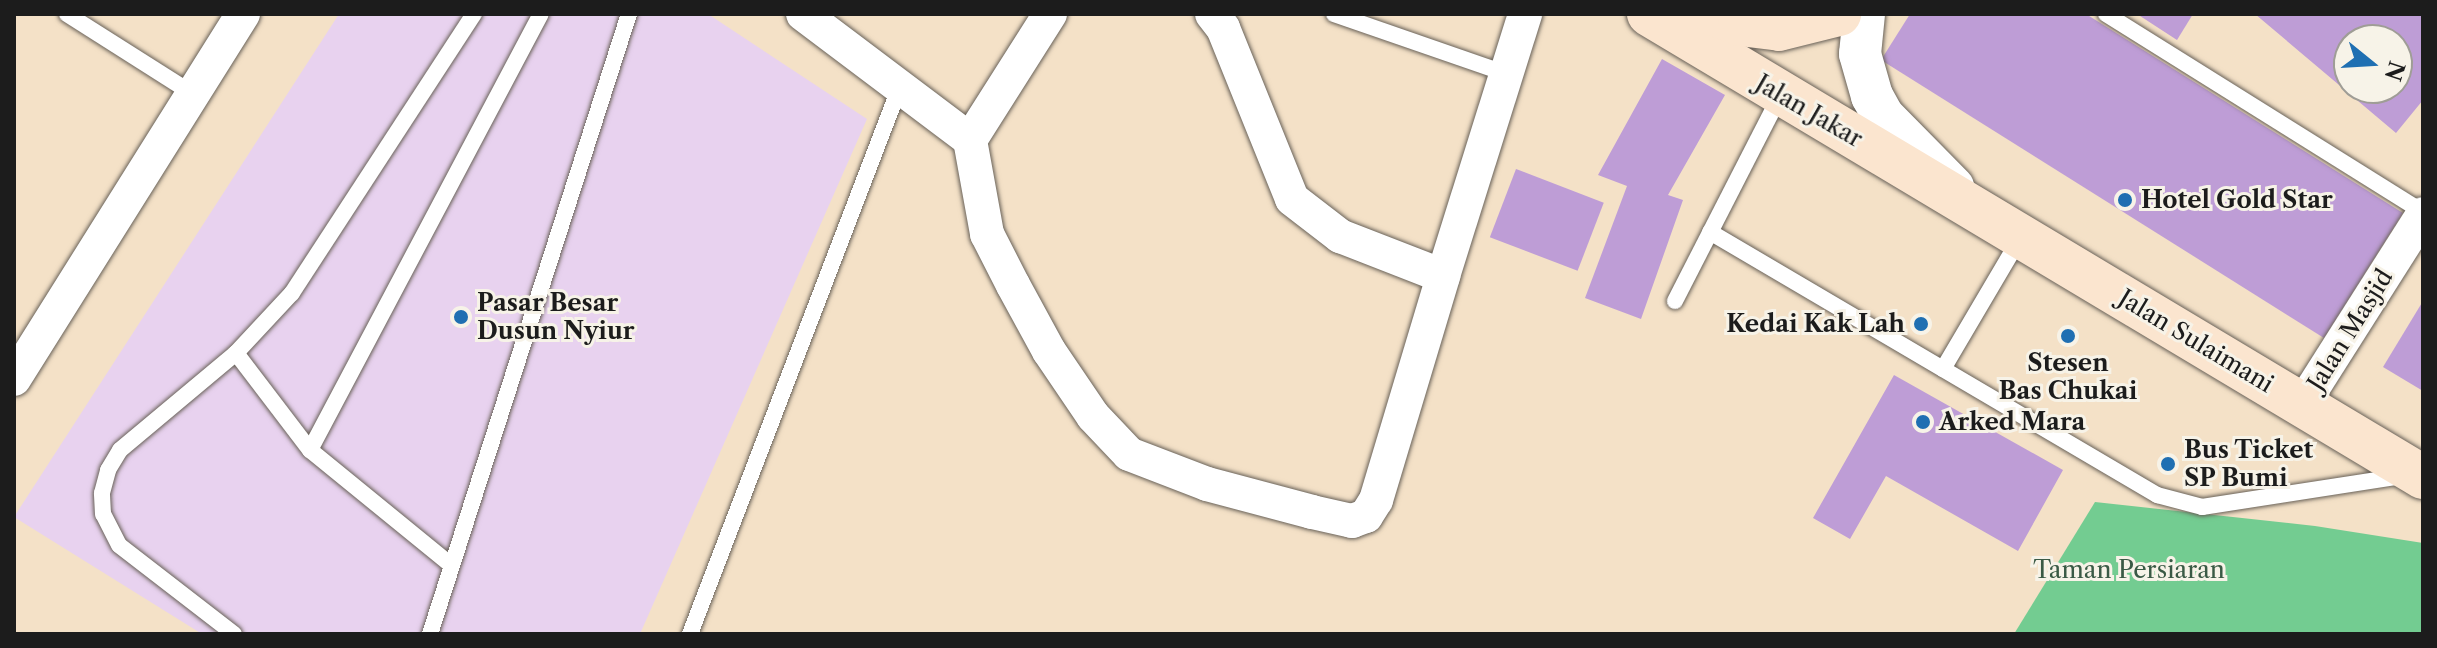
<!DOCTYPE html>
<html>
<head>
<meta charset="utf-8">
<style>
  body { margin:0 }
  #map { position:relative; width:2437px; height:648px; overflow:hidden; background:#f4e1c7; font-family:"Libre Caslon Text",serif }
  div>[style] { position:absolute }
  [style*='--x'] { left:calc(var(--x)*1px); top:calc(var(--y)*1px); width:calc(var(--w)*1px); rotate:calc(var(--a)*1deg) }
  .built>* { inset:0; background:#e8d2ef }
  .green>* { inset:0; background:#73cc91 }
  .building>* { inset:0; background:#be9dd6; transform-origin:0 0 }
  .roads { filter:drop-shadow(0 0 2px #686158) drop-shadow(0 0 2px #686158) }
  .service>* { height:16px; margin:-8px; padding:0 8px; transform-origin:8px; border-radius:8px; background:#fff }
  .minor>* { height:34px; margin:-17px; padding:0 17px; transform-origin:17px; border-radius:17px; background:#fff }
  .tertiary>* { height:42px; margin:-21px; padding:0 21px; transform-origin:21px; border-radius:21px; background:#fff }
  .secondary>* { height:44px; margin:-22px; padding:0 22px; transform-origin:22px; border-radius:22px; background:#fbe5cf }
  .dots>* { width:22px; height:22px; translate:-50% -50%; box-sizing:border-box; border:4px solid #f7f3e8; border-radius:50% }
  span { translate:-50% -50%; white-space:nowrap; text-align:center; line-height:1.15; -webkit-text-stroke:6px #f7f3e8; paint-order:stroke }
  .street-label { font-size:24px; color:#1c1c1c }
  .poi-label { font-size:24px; color:#1c1c1c; font-weight:700 }
  .left { translate:0 -50%; text-align:left }
  .right { translate:-100% -50%; text-align:right }
  .park-label { font-size:24px; color:#3a5a45 }
  .frame { position:absolute; inset:0; border:16px solid #1c1c1c; pointer-events:none }
  .north { position:absolute; left:2333px; top:24px; width:80px; height:80px; box-sizing:border-box; background:#f7f3e8; border:2px solid #9f9d96; border-radius:50%; rotate:108deg; font-size:22px; font-weight:700; line-height:32px; text-align:center; color:#1c1c1c }
  .north::after { content:''; display:block; margin:auto; width:28px; height:36px; background:#1f6fb2; clip-path:polygon(50% 0,100% 100%,50% 72%,0 100%) }
</style>
</head>
<body>
<div id="map">
  <div class="built">
    <i style="clip-path:polygon(339px 14px,708px 14px,867px 119px,640px 634px,202px 634px,14px 517px)"></i>
  </div>
  <div class="green">
    <i style="clip-path:polygon(2095px 502px,2315px 526px,2423px 543px,2423px 632px,2014px 634px)"></i>
  </div>
  <div class="building">
    <i style="clip-path:polygon(1910px 14px,2086px 14px,2403px 213px,2324px 338px,1881px 60px)"></i>
    <i style="clip-path:polygon(2137px 14px,2193px 14px,2177px 40px)"></i>
    <i style="clip-path:polygon(evenodd,2255px 14px,2423px 14px,2423px 100px,2396px 133px,2255px 14px,2349px 40px,2397px 40px,2397px 88px,2349px 88px,2349px 40px)"></i>
    <i style="clip-path:polygon(1662px 59px,1725px 95px,1668px 195px,1683px 200px,1641px 319px,1585px 298px,1627px 186px,1598px 175px)"></i>
    <i style="left:1516px;top:169px;width:94px;height:73px;rotate:21deg"></i>
    <i style="clip-path:polygon(2423px 301px,2423px 391px,2383px 367px)"></i>
    <i style="clip-path:polygon(1894px 375px,2063px 470px,2018px 551px,1886px 476px,1850px 539px,1813px 518px)"></i>
  </div>
  <div class="roads">
    <div class="service">
      <i style="--x:67;--y:14;--w:149;--a:32.4"></i>
      <i style="--x:1334;--y:14;--w:183;--a:19.1"></i>
      <i style="--x:2106;--y:14;--w:374;--a:32"></i>
      <i style="--x:1710;--y:232;--w:519;--a:30.47"></i>
      <i style="--x:2157;--y:495;--w:47;--a:14.9"></i>
      <i style="--x:2202;--y:507;--w:202;--a:-8.8"></i>
      <i style="--x:1675;--y:301;--w:230;--a:-62.9"></i>
      <i style="--x:236;--y:353;--w:122;--a:52.7"></i>
      <i style="--x:310;--y:450;--w:181;--a:39.2"></i>
      <i style="--x:1943;--y:369;--w:150;--a:-59.5"></i>
      <i style="--x:310;--y:450;--w:493;--a:-62.1"></i>
      <i style="--x:234;--y:634;--w:145;--a:-142.3"></i>
      <i style="--x:119;--y:545;--w:35;--a:-117"></i>
      <i style="--x:103;--y:514;--w:21;--a:-93"></i>
      <i style="--x:102;--y:493;--w:24;--a:-75"></i>
      <i style="--x:108;--y:470;--w:23;--a:-59"></i>
      <i style="--x:120;--y:450;--w:151;--a:-39.9"></i>
      <i style="--x:236;--y:353;--w:82;--a:-47"></i>
      <i style="--x:292;--y:293;--w:333;--a:-56.9"></i>
      <i style="--x:430;--y:634;--w:651;--a:-72.21"></i>
      <i style="--x:690;--y:634;--w:584;--a:-69.02"></i>
    </div>
    <div class="minor">
      <i style="--x:803;--y:14;--w:209;--a:37"></i>
      <i style="--x:1050;--y:14;--w:149;--a:122.4"></i>
      <i style="--x:970;--y:140;--w:96;--a:79.7"></i>
      <i style="--x:987;--y:234;--w:57;--a:63"></i>
      <i style="--x:1013;--y:285;--w:75;--a:61.4"></i>
      <i style="--x:1049;--y:351;--w:78;--a:55.9"></i>
      <i style="--x:1093;--y:416;--w:52;--a:46.5"></i>
      <i style="--x:1129;--y:454;--w:84;--a:21"></i>
      <i style="--x:1207;--y:484;--w:109;--a:14.9"></i>
      <i style="--x:1312;--y:512;--w:41;--a:12.7"></i>
      <i style="--x:1352;--y:521;--w:15;--a:-20"></i>
      <i style="--x:1366;--y:516;--w:19;--a:-58"></i>
      <i style="--x:1376;--y:500;--w:234;--a:-73.3"></i>
      <i style="--x:1212;--y:14;--w:18;--a:52"></i>
      <i style="--x:1223;--y:28;--w:184;--a:68"></i>
      <i style="--x:1292;--y:199;--w:61;--a:37.6"></i>
      <i style="--x:1340;--y:236;--w:110;--a:21.2"></i>
      <i style="--x:1443;--y:276;--w:275;--a:-72.6"></i>
      <i style="--x:14;--y:379;--w:431;--a:-57.9"></i>
      <i style="--x:2302;--y:405;--w:226;--a:-57.6"></i>
    </div>
    <div class="tertiary">
      <i style="--x:1864;--y:14;--w:40;--a:95.7"></i>
      <i style="--x:1860;--y:54;--w:44;--a:74.1"></i>
      <i style="--x:1872;--y:96;--w:23;--a:61"></i>
      <i style="--x:1883;--y:116;--w:100;--a:45.4"></i>
    </div>
    <div class="secondary">
      <i style="--x:1649;--y:14;--w:902;--a:30.89"></i>
      <i style="--x:1714;--y:14;--w:28;--a:21"></i>
      <i style="--x:1740;--y:24;--w:39;--a:7"></i>
      <i style="--x:1779;--y:29;--w:62;--a:-14"></i>
    </div>
  </div>
  <div class="dots">
    <i style="left:2125px;top:200px;background:#1f6fb2"></i>
    <i style="left:461px;top:317px;background:#1f6fb2"></i>
    <i style="left:1921px;top:324px;background:#1f6fb2"></i>
    <i style="left:2068px;top:336px;background:#1f6fb2"></i>
    <i style="left:1923px;top:422px;background:#1f6fb2"></i>
    <i style="left:2168px;top:464px;background:#1f6fb2"></i>
  </div>
  <div class="street-label">
    <span style="left:1809px;top:111px;rotate:30deg">Jalan Jakar</span>
    <span style="left:2350px;top:330px;rotate:-58deg">Jalan Masjid</span>
    <span style="left:2196px;top:341px;rotate:31deg">Jalan Sulaimani</span>
  </div>
  <div class="poi-label">
    <span class="left" style="left:2141px;top:200px">Hotel Gold Star</span>
    <span class="left" style="left:477px;top:317px">Pasar Besar<br>Dusun Nyiur</span>
    <span class="right" style="left:1905px;top:324px">Kedai Kak Lah</span>
    <span style="left:2068px;top:377px">Stesen<br>Bas Chukai</span>
    <span class="left" style="left:1939px;top:422px">Arked Mara</span>
    <span class="left" style="left:2184px;top:464px">Bus Ticket<br>SP Bumi</span>
  </div>
  <div class="park-label">
    <span style="left:2129px;top:570px">Taman Persiaran</span>
  </div>
  <div class="frame"></div>
  <div class="north">N</div>
</div>
</body>
</html>
